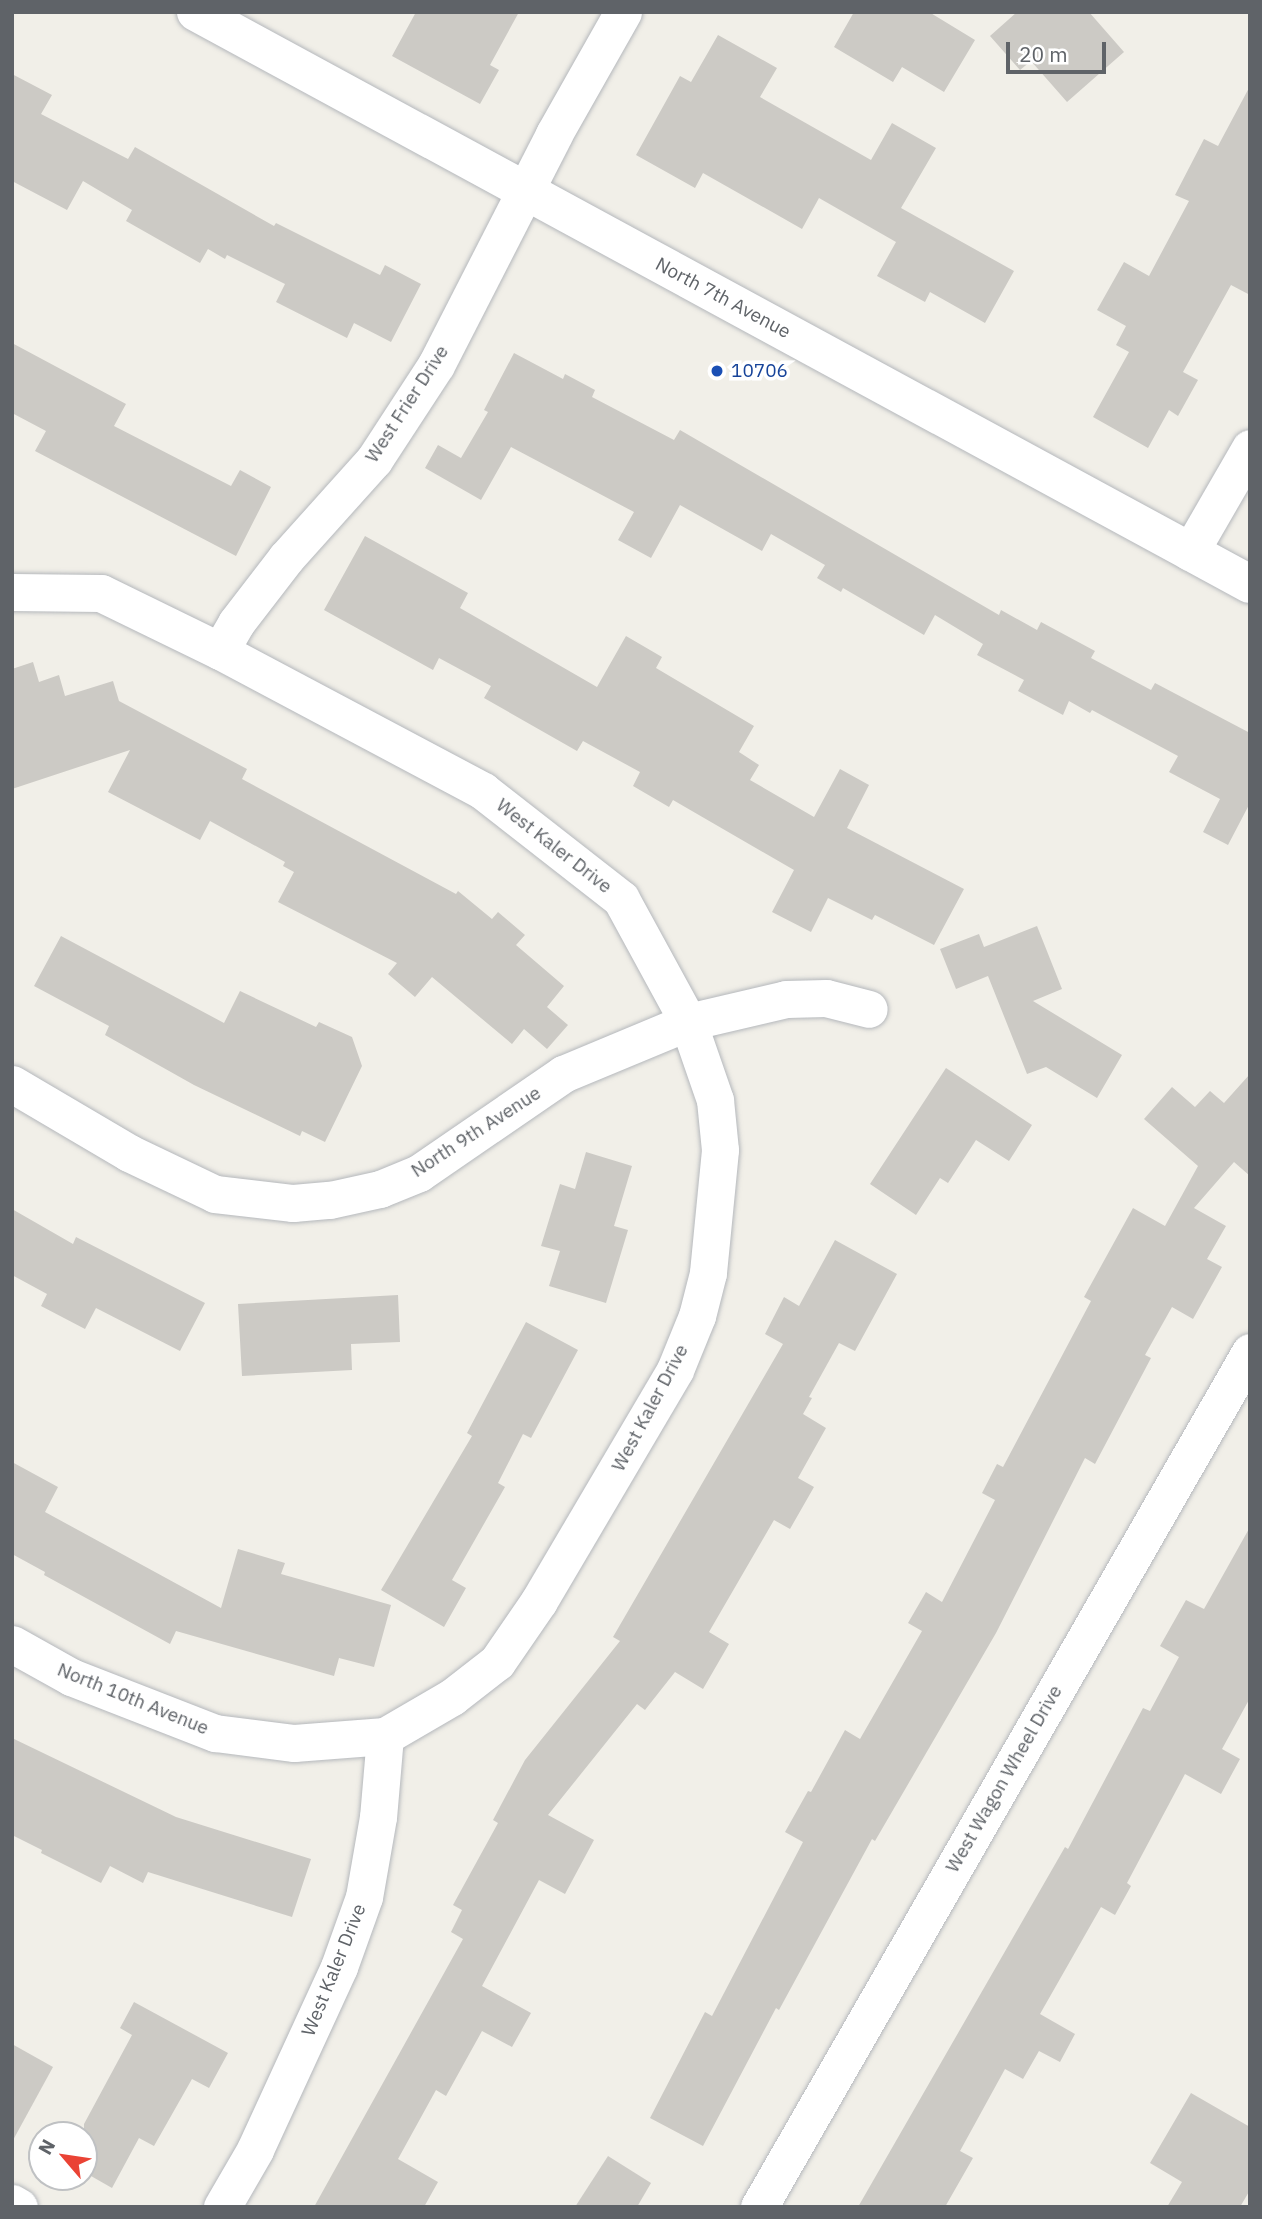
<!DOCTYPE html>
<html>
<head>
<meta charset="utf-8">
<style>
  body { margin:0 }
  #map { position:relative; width:1262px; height:2219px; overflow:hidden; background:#f1efe8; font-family:"IBM Plex Sans",sans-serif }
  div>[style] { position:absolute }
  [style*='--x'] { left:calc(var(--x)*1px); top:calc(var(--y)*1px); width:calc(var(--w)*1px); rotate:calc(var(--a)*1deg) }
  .building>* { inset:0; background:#cccac5 }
  .roads { filter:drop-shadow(0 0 2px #b5b8bc) drop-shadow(0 0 2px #b5b8bc) }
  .minor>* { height:37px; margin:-18.5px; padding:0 18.5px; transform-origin:18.5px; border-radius:18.5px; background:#fff }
  .secondary>* { height:38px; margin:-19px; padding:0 19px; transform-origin:19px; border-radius:19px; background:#fff }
  .dots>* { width:19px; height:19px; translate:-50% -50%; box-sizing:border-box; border:4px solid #fff; border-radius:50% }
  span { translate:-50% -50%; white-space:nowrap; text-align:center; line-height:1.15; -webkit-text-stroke:7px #fff; paint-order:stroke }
  .street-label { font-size:19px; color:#5f6368 }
  .transit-label { font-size:19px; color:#164399 }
  .left { translate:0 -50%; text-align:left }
  .frame { position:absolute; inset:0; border:14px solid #5f6368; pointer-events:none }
  .north { position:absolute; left:28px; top:2121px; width:70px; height:70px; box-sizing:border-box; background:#fff; border:2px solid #bfc1c3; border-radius:50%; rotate:299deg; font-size:19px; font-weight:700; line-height:28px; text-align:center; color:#5f6368 }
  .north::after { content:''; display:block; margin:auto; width:24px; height:32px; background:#ea4335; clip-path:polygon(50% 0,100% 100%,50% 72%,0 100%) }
  .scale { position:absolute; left:1006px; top:42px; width:100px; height:32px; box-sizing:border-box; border:4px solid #5f6368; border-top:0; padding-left:9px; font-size:21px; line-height:24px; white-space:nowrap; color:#5f6368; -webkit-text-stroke:5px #fff; paint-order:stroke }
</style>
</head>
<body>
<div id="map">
  <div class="building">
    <i style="clip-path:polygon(416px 12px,519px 12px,490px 65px,499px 70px,480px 104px,392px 56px)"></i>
    <i style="clip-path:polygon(854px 12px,929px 12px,975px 40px,944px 92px,902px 67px,893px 82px,834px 47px)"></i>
    <i style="clip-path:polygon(1017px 12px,1089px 12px,1124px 52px,1067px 102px,1031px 61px,1020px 70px,990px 36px)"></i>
    <i style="clip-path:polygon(718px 35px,777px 68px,760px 97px,871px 160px,892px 123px,936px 148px,901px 208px,1014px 271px,985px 323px,930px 292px,925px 302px,877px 276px,896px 242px,819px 198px,802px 229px,703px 173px,695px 188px,636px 155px,680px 76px,691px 82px)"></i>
    <i style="clip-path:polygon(12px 74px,52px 95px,41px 114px,128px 159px,135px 147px,274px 226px,276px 223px,380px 275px,385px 265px,421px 284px,391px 342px,354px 323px,347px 338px,276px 302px,285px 284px,227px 255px,225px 259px,208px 249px,200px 263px,126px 221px,132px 210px,83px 181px,67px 210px,12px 181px)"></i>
    <i style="clip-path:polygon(1250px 86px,1250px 295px,1231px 285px,1183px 372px,1198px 380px,1178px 416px,1169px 410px,1148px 448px,1093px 417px,1129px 352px,1116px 345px,1126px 326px,1097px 310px,1124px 262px,1149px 276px,1189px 201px,1175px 195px,1204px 139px,1218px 146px)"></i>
    <i style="clip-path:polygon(12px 343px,126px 404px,114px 426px,231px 486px,240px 470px,271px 487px,236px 556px,35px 451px,46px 431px,12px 413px)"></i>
    <i style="clip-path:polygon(514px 353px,563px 379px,565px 374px,595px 390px,592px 397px,674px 440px,680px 430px,999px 615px,1001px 610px,1037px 630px,1041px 622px,1095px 651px,1091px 658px,1151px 690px,1155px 683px,1250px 733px,1250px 803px,1228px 845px,1203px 832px,1220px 799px,1169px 772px,1178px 756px,1092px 710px,1090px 713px,1069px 701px,1063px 715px,1018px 691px,1024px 680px,977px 655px,983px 644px,935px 615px,924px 635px,843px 588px,841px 592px,817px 578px,825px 565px,771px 534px,762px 551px,680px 505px,651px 558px,618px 540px,634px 512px,511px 447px,481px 500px,425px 468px,438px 445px,461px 458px,488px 412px,484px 410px)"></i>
    <i style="clip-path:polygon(365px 536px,468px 593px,460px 608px,597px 687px,626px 636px,662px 657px,656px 668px,754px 726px,739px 752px,759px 765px,750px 780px,814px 817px,840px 769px,869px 785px,847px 828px,964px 889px,934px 945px,875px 915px,872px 920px,828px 898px,811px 932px,772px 912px,794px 870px,673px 800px,669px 807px,633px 786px,640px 772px,583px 741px,577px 751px,484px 698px,491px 686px,439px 658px,433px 670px,324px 610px)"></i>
    <i style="clip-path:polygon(33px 662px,39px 682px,59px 675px,65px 696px,113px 681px,119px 701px,247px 769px,242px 779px,456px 894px,458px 891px,492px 919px,498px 912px,525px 935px,516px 945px,564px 986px,547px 1007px,568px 1025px,547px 1049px,524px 1029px,512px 1044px,432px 977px,415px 997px,388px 974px,397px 963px,278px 902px,294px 872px,283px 866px,285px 862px,210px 821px,200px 840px,108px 792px,130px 750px,12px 789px,12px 669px)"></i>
    <i style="clip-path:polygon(1037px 926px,1062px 989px,1033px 1001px,1122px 1055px,1097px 1098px,1046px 1067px,1027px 1074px,988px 976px,956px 989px,940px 949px,979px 934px,984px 947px)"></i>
    <i style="clip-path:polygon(61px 936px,224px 1023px,240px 991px,316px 1027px,319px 1022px,352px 1037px,362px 1066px,325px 1142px,302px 1131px,300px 1136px,194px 1085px,105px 1035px,109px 1026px,34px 986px)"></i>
    <i style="clip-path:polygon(946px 1068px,1032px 1125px,1009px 1161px,976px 1140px,948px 1183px,940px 1178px,916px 1215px,870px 1184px)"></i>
    <i style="clip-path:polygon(1250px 1074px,1250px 1176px,1234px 1162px,1194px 1208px,1226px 1226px,1207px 1259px,1222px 1267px,1193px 1319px,1172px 1307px,1145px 1355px,1151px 1358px,1095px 1464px,1085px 1458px,996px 1633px,875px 1841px,872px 1839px,779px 2010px,776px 2008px,703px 2146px,650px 2118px,705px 2012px,712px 2016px,803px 1842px,785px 1832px,808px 1791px,811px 1792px,845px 1730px,860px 1739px,922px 1631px,908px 1623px,926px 1592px,942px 1602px,995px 1500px,982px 1493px,997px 1464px,1003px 1467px,1091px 1301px,1084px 1297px,1133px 1208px,1165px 1226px,1198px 1166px,1144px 1119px,1172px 1087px,1195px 1107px,1210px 1091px,1224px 1103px)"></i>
    <i style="clip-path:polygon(586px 1152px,632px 1166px,614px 1226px,628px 1230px,606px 1303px,549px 1286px,560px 1251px,541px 1246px,560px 1184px,575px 1189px)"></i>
    <i style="clip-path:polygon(12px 1209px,73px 1244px,76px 1237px,205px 1303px,180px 1351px,96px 1308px,85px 1329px,41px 1306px,47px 1294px,12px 1275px)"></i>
    <i style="clip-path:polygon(835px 1240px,897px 1274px,855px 1351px,839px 1343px,809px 1397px,812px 1398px,803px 1414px,826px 1428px,798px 1478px,814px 1487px,790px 1529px,774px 1520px,709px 1632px,729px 1644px,703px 1689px,675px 1672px,645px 1710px,637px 1704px,548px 1815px,594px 1840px,565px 1894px,539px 1880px,482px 1986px,531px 2013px,512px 2047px,482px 2031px,446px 2096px,436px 2090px,398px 2159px,438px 2182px,424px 2207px,314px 2207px,463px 1939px,451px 1932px,462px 1910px,453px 1905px,498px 1823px,493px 1820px,525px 1760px,620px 1641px,613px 1637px,783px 1344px,765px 1334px,784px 1297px,799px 1306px)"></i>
    <i style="clip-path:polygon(398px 1295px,400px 1342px,351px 1344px,352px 1370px,242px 1376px,238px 1304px)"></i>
    <i style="clip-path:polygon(526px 1322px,578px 1350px,531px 1438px,523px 1434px,498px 1483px,505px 1487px,452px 1580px,466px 1588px,444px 1627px,381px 1590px,472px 1436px,467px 1433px)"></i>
    <i style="clip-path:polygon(12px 1462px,58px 1487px,45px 1512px,221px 1608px,238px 1549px,285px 1563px,281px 1574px,391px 1605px,374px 1667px,339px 1658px,334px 1676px,176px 1631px,170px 1644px,44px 1575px,45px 1572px,12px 1554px)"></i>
    <i style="clip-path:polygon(1250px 1527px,1250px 1698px,1222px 1749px,1240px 1759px,1221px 1794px,1185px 1774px,1127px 1883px,1131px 1886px,1115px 1915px,1101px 1907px,1040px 2014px,1075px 2034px,1060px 2062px,1039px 2051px,1023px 2079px,1005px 2069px,960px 2151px,973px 2158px,945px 2207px,858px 2207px,1065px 1847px,1068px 1849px,1143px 1708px,1150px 1711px,1179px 1657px,1160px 1646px,1186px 1600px,1204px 1609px)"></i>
    <i style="clip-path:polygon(12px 1738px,176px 1817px,311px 1859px,292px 1917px,148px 1872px,143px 1883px,110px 1866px,101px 1883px,41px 1853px,42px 1850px,12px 1835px)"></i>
    <i style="clip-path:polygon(134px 2002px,228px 2053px,209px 2088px,192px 2079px,154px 2146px,139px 2138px,112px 2188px,84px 2172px,84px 2124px,132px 2035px,120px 2028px)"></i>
    <i style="clip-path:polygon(12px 2044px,53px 2067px,12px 2142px)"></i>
    <i style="clip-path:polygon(1191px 2093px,1250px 2127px,1250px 2190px,1240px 2207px,1167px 2207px,1182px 2182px,1150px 2163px)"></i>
    <i style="clip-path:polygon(608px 2156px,651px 2183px,637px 2207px,575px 2207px)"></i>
  </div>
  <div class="roads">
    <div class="minor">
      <i style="--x:1190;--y:552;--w:120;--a:-60"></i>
      <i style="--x:12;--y:592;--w:89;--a:0.6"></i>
      <i style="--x:101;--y:593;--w:132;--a:26"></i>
      <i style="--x:220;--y:651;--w:298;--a:28"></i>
      <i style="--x:483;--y:791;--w:175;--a:38"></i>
      <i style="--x:621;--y:899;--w:140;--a:61.4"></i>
      <i style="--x:688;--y:1022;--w:83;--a:70.9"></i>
      <i style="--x:715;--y:1100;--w:50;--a:84.3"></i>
      <i style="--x:720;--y:1150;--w:124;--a:95.6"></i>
      <i style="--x:708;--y:1273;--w:44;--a:104.3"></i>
      <i style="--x:697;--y:1316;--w:58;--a:112.2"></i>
      <i style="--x:675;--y:1370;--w:268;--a:120.5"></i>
      <i style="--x:539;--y:1601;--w:74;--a:124.5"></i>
      <i style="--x:497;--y:1662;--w:57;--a:142.1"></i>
      <i style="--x:452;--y:1697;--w:78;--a:149.8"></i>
      <i style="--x:385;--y:1736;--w:81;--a:94.9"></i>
      <i style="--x:378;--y:1817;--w:81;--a:99.9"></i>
      <i style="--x:364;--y:1897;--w:74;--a:109.7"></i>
      <i style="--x:339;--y:1967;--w:201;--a:114.7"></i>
      <i style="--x:255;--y:2150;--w:66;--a:120.1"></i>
      <i style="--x:220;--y:651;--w:32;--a:-60"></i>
      <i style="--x:236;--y:623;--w:82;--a:-52.4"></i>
      <i style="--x:286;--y:558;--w:132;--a:-48.1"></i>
      <i style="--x:374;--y:460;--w:113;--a:-56.9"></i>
      <i style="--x:436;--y:365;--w:259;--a:-62.9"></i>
      <i style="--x:554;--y:134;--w:140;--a:-60.5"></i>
      <i style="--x:12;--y:1084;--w:136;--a:30.5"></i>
      <i style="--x:129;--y:1153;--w:95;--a:25.5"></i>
      <i style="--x:215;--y:1194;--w:79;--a:6.6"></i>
      <i style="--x:293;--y:1203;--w:37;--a:-5"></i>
      <i style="--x:330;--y:1200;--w:51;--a:-12.4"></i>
      <i style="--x:380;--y:1189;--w:42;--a:-22.3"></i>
      <i style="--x:419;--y:1173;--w:175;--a:-34.5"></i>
      <i style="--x:563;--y:1074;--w:135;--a:-22.6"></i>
      <i style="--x:688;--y:1022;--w:101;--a:-13.2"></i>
      <i style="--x:786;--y:999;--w:40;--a:-1.4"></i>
      <i style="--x:826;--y:998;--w:44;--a:14.3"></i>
      <i style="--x:12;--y:1644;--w:68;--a:29.2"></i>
      <i style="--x:71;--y:1677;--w:155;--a:21.3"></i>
      <i style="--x:215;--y:1733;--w:80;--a:7.2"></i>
      <i style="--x:294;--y:1743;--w:91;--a:-4.4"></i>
      <i style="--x:12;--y:2203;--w:8;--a:30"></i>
      <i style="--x:759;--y:2207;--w:986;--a:-60.13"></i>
    </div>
    <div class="secondary">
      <i style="--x:196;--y:12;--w:1199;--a:28.49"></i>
    </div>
  </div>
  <div class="dots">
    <i style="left:717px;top:371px;background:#1a4fb4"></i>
  </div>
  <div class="street-label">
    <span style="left:723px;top:298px;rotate:28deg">North 7th Avenue</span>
    <span style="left:407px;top:404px;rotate:-57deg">West Frier Drive</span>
    <span style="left:554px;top:846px;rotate:38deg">West Kaler Drive</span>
    <span style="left:476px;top:1132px;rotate:-33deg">North 9th Avenue</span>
    <span style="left:650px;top:1408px;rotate:-62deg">West Kaler Drive</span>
    <span style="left:133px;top:1699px;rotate:22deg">North 10th Avenue</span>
    <span style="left:1004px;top:1779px;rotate:-60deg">West Wagon Wheel Drive</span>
    <span style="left:334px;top:1970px;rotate:-68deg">West Kaler Drive</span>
  </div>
  <div class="transit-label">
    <span class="left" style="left:731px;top:371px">10706</span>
  </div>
  <div class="frame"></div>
  <div class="north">N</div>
  <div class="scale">20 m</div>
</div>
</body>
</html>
